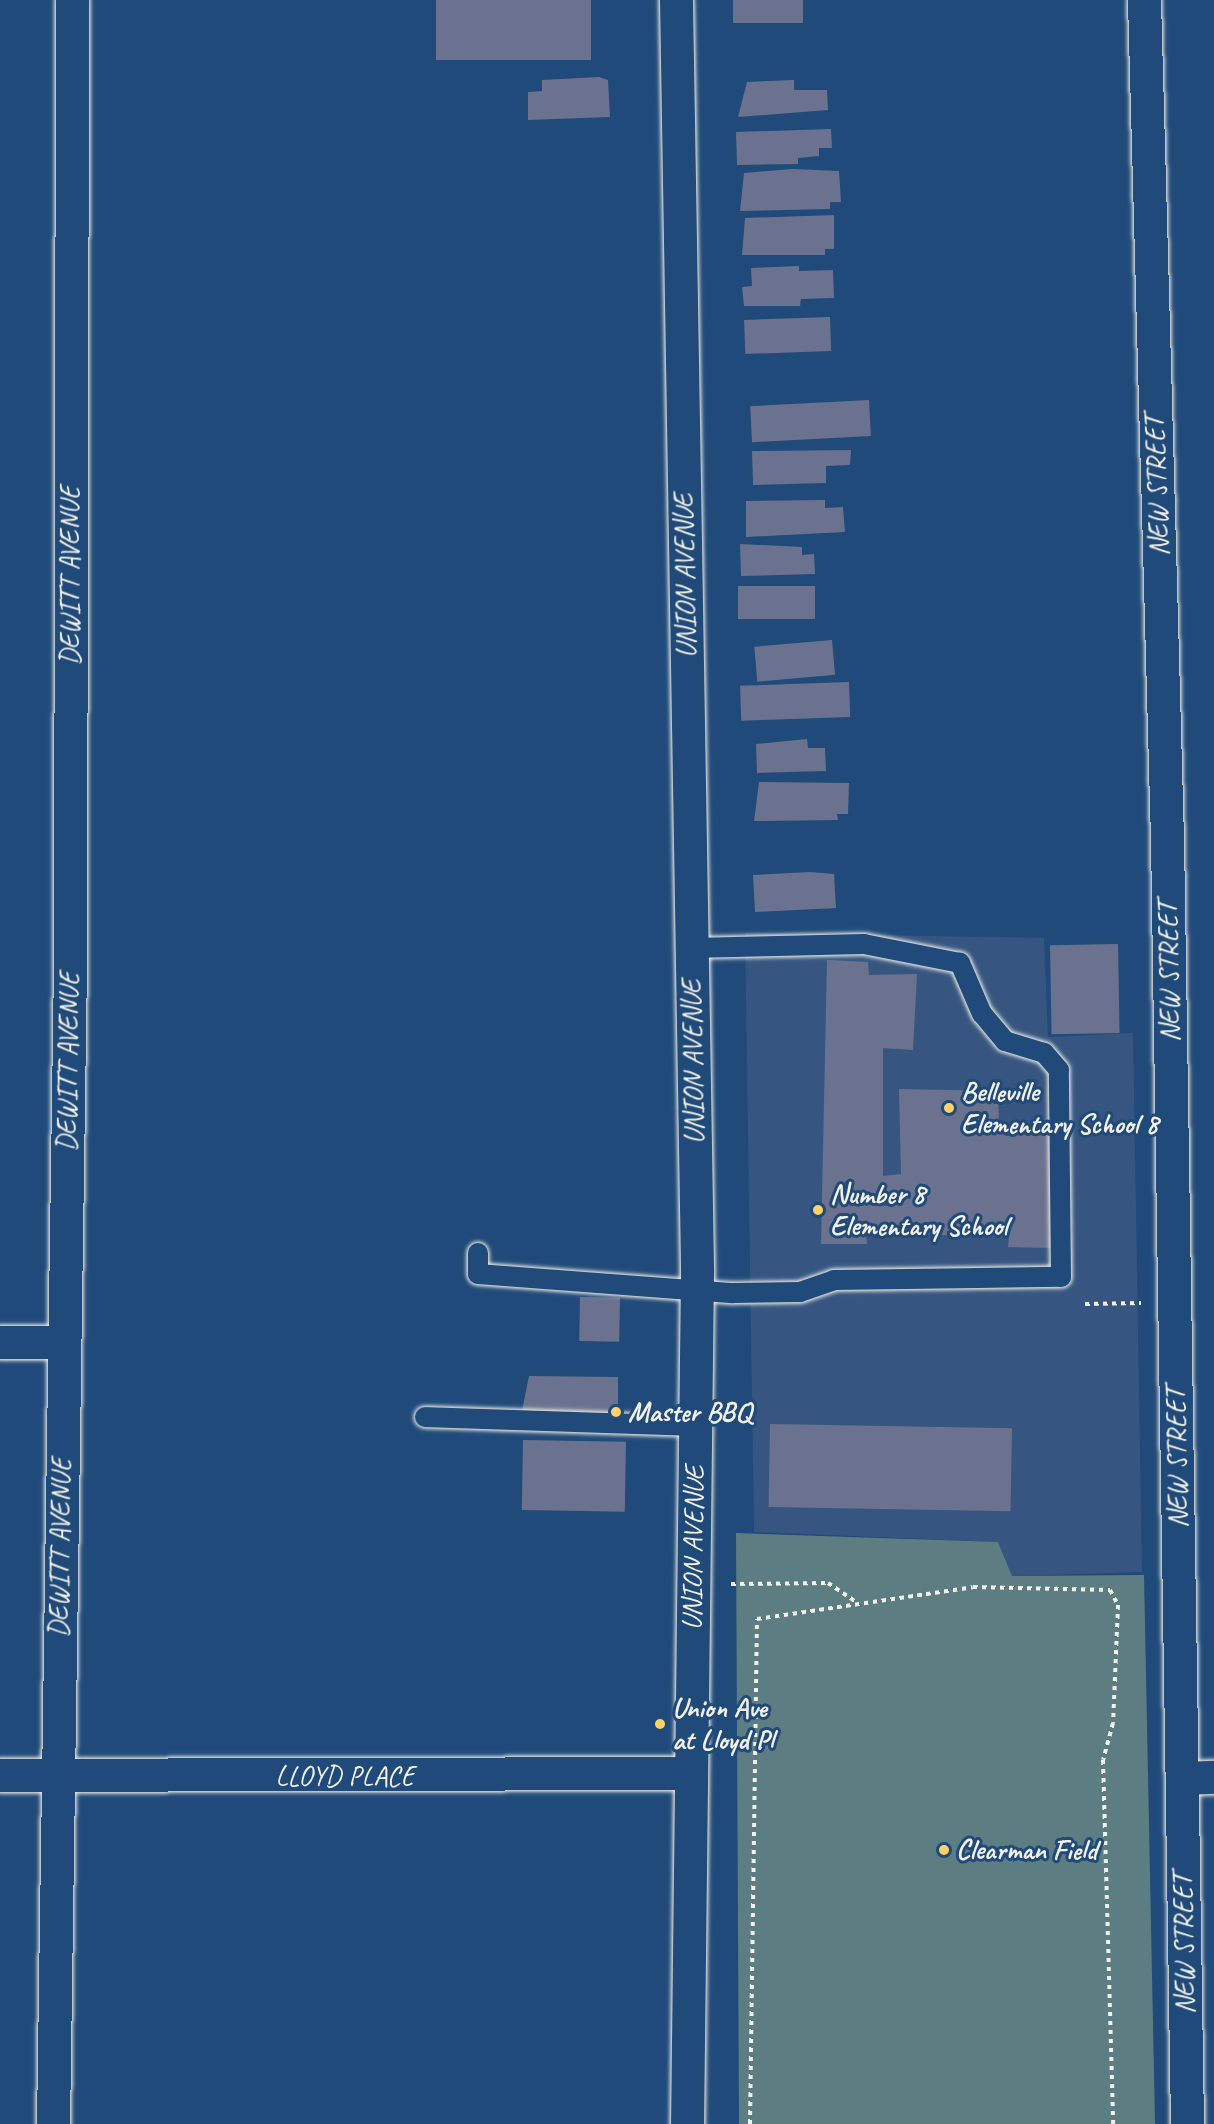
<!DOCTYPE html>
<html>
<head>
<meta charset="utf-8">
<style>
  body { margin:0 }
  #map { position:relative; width:1214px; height:2124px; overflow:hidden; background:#1f4a7a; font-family:Caveat,sans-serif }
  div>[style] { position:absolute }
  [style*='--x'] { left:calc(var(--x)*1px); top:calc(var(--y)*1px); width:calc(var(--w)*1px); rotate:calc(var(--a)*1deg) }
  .built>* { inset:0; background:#365681 }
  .green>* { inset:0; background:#5c7e83 }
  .building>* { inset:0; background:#6b7290; transform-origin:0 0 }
  .path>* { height:4px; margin-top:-2px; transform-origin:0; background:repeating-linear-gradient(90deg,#f4f1e8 0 4.5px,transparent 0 9px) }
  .roads { filter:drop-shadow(0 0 2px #f4f1e8) drop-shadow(0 0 2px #f4f1e8) }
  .service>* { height:20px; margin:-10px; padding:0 10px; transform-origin:10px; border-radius:10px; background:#1f4a7a }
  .minor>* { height:33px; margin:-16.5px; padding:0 16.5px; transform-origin:16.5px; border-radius:16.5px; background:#1f4a7a }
  .tertiary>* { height:33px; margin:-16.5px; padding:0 16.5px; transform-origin:16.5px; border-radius:16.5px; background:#1f4a7a }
  .dots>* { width:16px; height:16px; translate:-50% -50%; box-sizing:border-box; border:3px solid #1f4a7a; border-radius:50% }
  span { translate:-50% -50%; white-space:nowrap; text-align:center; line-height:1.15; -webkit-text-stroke:6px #1f4a7a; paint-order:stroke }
  .street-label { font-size:28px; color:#f4f1e8 }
  .poi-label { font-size:28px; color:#f4f1e8; font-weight:700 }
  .left { translate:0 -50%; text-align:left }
</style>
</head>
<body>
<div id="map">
  <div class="built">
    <i style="clip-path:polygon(745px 933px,1044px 938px,1048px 1037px,1133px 1033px,1142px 1572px,1012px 1576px,998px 1542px,754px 1532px)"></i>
  </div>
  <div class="green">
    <i style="clip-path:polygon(736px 1533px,998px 1542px,1012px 1576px,1144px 1575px,1155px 2124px,739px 2124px)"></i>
  </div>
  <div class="building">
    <i style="left:436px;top:0;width:155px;height:60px"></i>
    <i style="left:733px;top:0;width:70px;height:23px"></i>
    <i style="clip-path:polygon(599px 77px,608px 80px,610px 117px,528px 120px,528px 92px,542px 91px,542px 80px)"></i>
    <i style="clip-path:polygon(794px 80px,794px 90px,827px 90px,828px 110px,738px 117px,747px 82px)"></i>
    <i style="clip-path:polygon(831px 129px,832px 148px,819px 148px,819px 156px,798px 158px,798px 164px,737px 165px,736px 132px)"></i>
    <i style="clip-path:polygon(792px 169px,839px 171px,841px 202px,830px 202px,830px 209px,740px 211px,744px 173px)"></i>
    <i style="clip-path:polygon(834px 215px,834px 249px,825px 249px,825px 255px,742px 255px,745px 218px)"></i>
    <i style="clip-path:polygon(799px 266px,799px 271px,833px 270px,834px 298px,801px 299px,800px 306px,744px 306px,742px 287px,752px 286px,751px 268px)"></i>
    <i style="left:830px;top:317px;width:34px;height:86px;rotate:88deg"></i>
    <i style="left:869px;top:400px;width:36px;height:119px;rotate:87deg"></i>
    <i style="clip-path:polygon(851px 450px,850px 465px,826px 466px,826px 483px,753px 485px,752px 451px)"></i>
    <i style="clip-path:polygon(825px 500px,825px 508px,843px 507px,845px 532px,746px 537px,746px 501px)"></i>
    <i style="clip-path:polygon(740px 544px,802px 547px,802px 555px,814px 554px,815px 574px,741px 576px)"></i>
    <i style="left:738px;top:586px;width:77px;height:33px"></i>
    <i style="left:832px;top:640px;width:35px;height:78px;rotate:85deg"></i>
    <i style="left:849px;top:682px;width:35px;height:109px;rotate:88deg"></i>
    <i style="clip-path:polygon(807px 739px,808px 748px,825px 748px,826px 771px,757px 773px,756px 744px)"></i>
    <i style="clip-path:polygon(759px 782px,849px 783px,848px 814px,837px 814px,838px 820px,754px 821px)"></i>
    <i style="clip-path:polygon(810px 872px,834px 874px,836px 908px,755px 912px,753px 875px)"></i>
    <i style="left:1118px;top:944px;width:89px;height:68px;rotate:89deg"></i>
    <i style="clip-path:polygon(827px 960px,868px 962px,869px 975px,917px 974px,913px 1050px,883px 1048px,883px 1176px,901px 1174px,899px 1089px,998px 1091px,999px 1127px,1054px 1126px,1053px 1248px,1008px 1247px,1009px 1237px,866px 1233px,867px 1244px,821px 1244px)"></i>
    <i style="left:580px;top:1297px;width:40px;height:44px;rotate:1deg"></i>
    <i style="clip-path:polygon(529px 1376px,618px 1377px,618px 1417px,522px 1411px)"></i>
    <i style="left:770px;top:1424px;width:242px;height:83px;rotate:1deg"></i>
    <i style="left:523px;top:1440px;width:103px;height:70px;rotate:1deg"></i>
  </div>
  <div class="path">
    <i style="--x:1085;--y:1304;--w:56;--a:-1"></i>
    <i style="--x:731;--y:1584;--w:97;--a:-0.6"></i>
    <i style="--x:828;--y:1583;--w:36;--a:34"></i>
    <i style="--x:750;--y:2124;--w:505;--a:-89.21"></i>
    <i style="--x:757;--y:1619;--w:218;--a:-8.4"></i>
    <i style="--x:973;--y:1587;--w:137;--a:1.3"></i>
    <i style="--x:1110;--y:1590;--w:17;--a:62"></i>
    <i style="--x:1118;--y:1605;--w:118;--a:92.4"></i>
    <i style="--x:1113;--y:1723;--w:38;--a:105"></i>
    <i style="--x:1103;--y:1760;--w:364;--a:88.4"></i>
  </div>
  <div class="roads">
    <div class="service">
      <i style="--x:478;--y:1253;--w:21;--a:90"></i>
      <i style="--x:478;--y:1274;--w:256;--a:4.3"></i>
      <i style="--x:733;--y:1293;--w:67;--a:-0.9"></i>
      <i style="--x:800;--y:1292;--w:36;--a:-19"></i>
      <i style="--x:834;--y:1280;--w:227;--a:-0.8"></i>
      <i style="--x:1061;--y:1277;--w:207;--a:-90.6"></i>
      <i style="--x:1059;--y:1070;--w:23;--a:-131"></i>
      <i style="--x:1044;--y:1053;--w:41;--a:-162.9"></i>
      <i style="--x:1005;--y:1041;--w:35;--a:-130"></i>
      <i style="--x:982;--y:1014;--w:56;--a:-113.3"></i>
      <i style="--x:960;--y:963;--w:98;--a:-168.8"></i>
      <i style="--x:864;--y:944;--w:173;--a:178.7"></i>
      <i style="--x:425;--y:1417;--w:269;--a:1.9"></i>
    </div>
    <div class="minor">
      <i style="--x:1144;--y:0;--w:837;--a:88.43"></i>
      <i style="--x:1167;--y:837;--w:1287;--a:89.11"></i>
      <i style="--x:0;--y:1342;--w:62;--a:0"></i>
      <i style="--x:0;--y:1775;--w:690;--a:-0.17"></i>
      <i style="--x:1182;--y:1778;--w:32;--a:-2"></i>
      <i style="--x:53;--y:2124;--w:1162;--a:-89.16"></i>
      <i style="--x:70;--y:962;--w:962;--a:-89.88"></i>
    </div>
    <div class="tertiary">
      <i style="--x:676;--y:0;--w:1273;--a:89.05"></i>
      <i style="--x:697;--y:1273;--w:851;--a:90.67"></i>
    </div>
  </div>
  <div class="dots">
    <i style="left:949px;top:1108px;background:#ffd166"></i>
    <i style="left:818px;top:1210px;background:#ffd166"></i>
    <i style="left:616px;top:1412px;background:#ffd166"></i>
    <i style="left:660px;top:1724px;background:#ffd166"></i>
    <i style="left:944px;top:1850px;background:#ffd166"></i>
  </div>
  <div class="street-label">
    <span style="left:1157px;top:486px;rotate:-92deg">NEW STREET</span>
    <span style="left:70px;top:576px;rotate:-90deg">DEWITT AVENUE</span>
    <span style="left:685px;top:576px;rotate:-91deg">UNION AVENUE</span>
    <span style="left:1169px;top:972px;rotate:-91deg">NEW STREET</span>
    <span style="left:68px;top:1062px;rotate:-89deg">DEWITT AVENUE</span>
    <span style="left:693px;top:1062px;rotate:-91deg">UNION AVENUE</span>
    <span style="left:1177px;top:1458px;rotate:-91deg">NEW STREET</span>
    <span style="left:60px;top:1548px;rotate:-89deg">DEWITT AVENUE</span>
    <span style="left:693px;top:1548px;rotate:-89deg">UNION AVENUE</span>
    <span style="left:345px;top:1776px">LLOYD PLACE</span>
    <span style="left:1184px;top:1944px;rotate:-91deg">NEW STREET</span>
  </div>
  <div class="poi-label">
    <span class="left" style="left:961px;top:1108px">Belleville<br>Elementary School 8</span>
    <span class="left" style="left:830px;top:1210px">Number 8<br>Elementary School</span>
    <span class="left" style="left:628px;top:1412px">Master BBQ</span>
    <span class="left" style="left:672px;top:1724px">Union Ave<br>at Lloyd Pl</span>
    <span class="left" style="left:956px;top:1850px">Clearman Field</span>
  </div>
</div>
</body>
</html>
